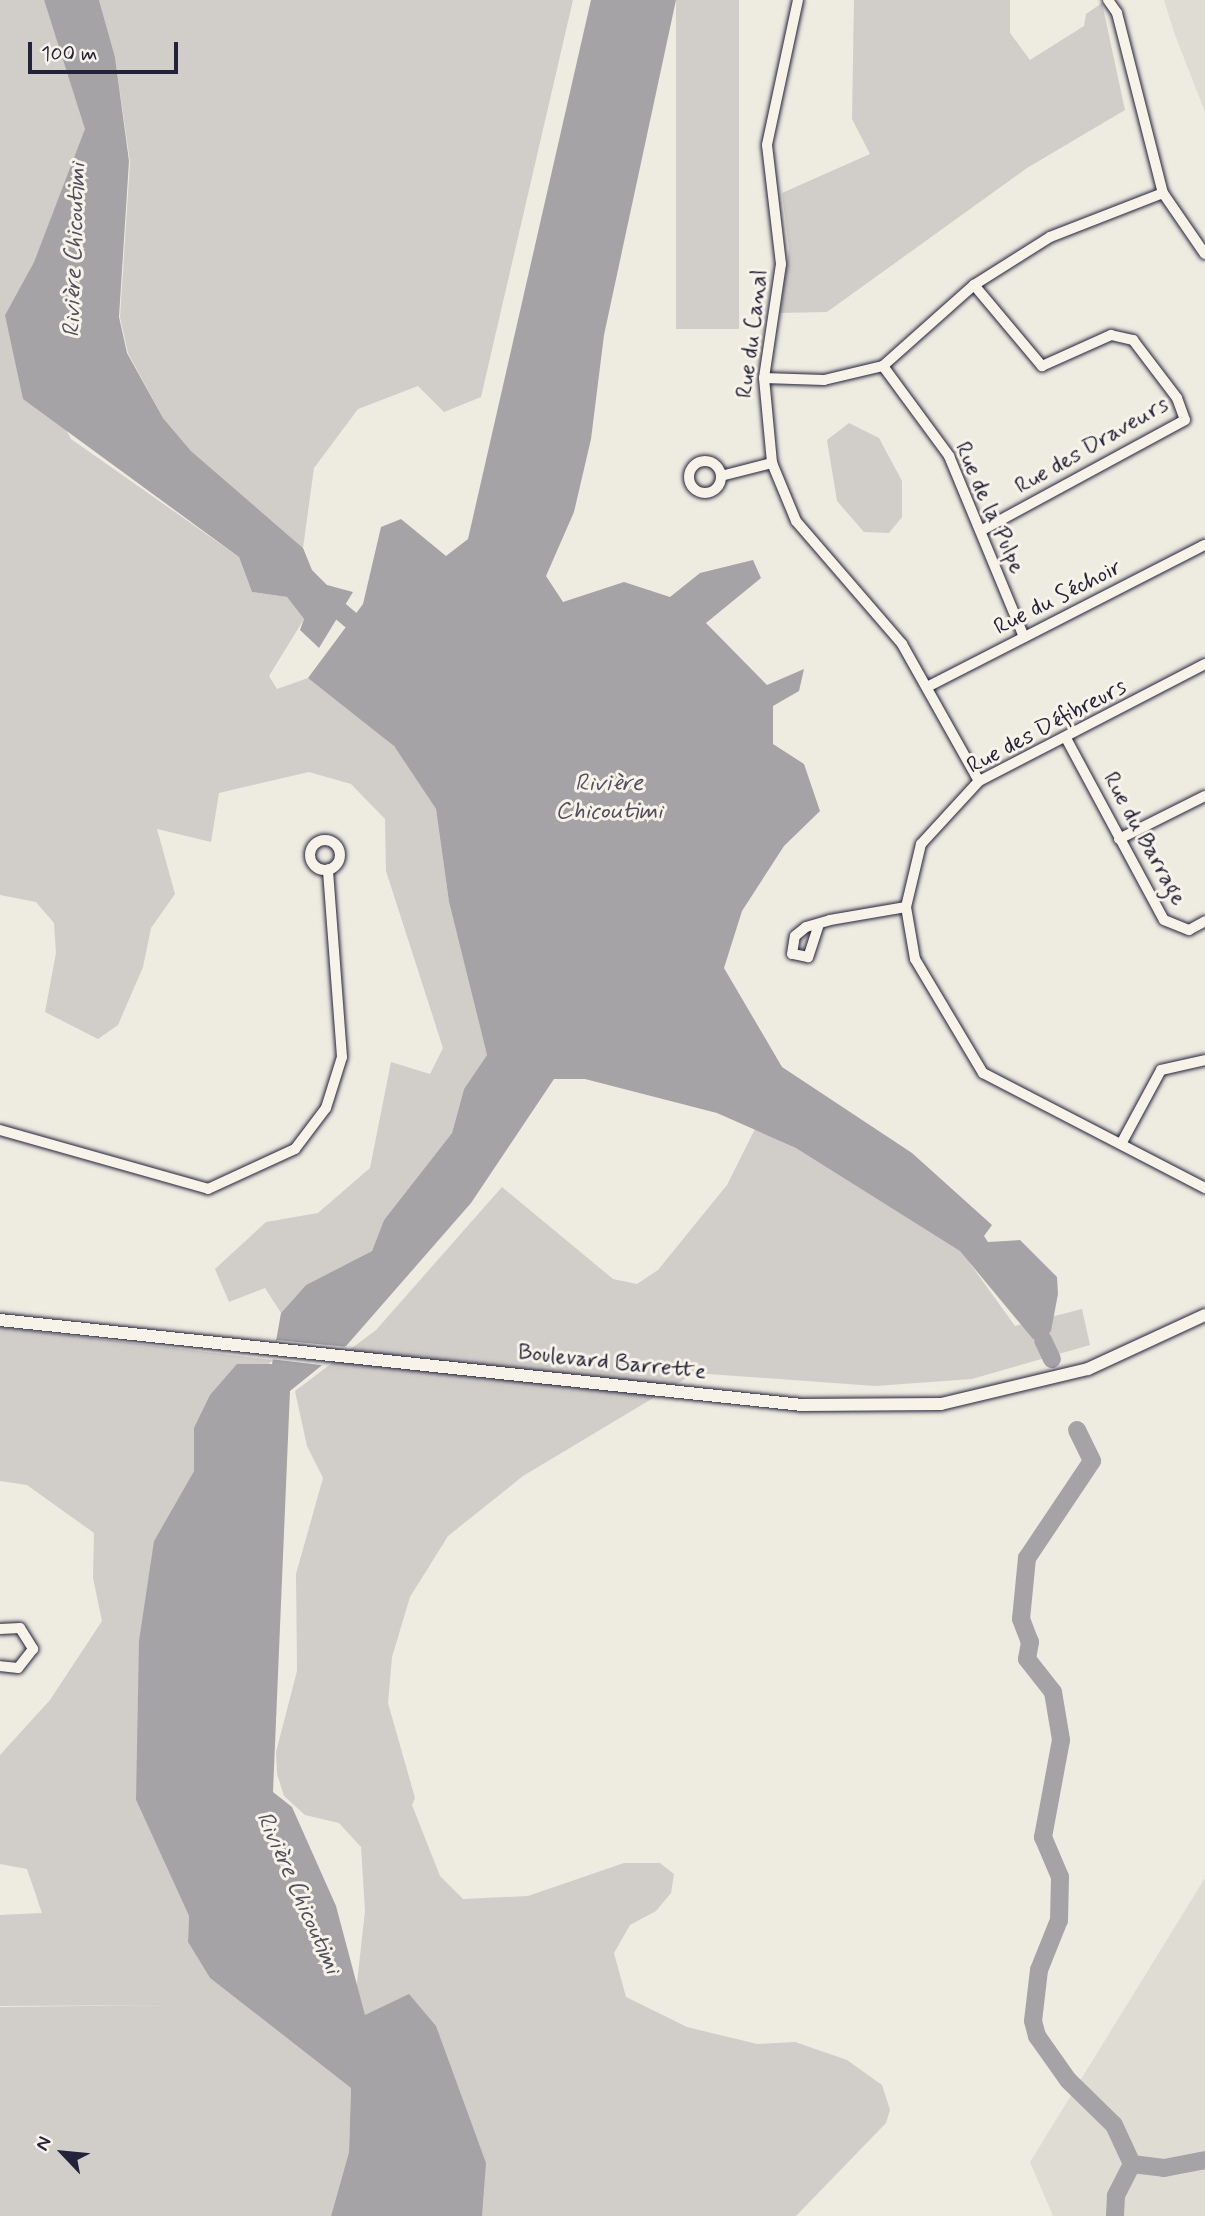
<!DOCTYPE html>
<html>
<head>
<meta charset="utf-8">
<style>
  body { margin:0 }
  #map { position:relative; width:1205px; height:2216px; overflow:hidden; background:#eeebe1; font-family:Mynerve,sans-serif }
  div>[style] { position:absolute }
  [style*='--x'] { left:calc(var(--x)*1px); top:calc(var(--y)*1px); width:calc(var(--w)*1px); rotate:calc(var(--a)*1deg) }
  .built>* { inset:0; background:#dfdcd4 }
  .green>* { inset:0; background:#d1cdc9; transform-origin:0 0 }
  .water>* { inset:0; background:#a6a3a6 }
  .pier>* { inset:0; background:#eeebe1 }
  .river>* { height:18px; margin:-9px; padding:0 9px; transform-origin:9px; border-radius:9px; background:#a6a3a6 }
  .roads { filter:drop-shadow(0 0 2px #22223b) drop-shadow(0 0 2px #22223b) }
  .street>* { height:10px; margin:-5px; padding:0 5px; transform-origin:5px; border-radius:5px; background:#f7f3e8 }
  .street>.ring { margin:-5px; padding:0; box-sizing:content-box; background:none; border:10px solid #f7f3e8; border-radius:50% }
  .secondary>* { height:12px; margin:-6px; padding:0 6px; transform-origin:6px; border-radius:6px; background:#f7f3e8 }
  span { translate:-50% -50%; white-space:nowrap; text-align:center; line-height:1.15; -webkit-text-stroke:6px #f7f3e8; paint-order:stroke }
  .street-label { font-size:23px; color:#22223b }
  .water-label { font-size:24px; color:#504f60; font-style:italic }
  .north { position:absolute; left:28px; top:2118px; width:70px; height:70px; -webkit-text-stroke:5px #f7f3e8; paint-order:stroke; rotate:296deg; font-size:19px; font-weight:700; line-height:28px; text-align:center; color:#22223b }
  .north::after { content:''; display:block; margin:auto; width:24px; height:32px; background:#22223b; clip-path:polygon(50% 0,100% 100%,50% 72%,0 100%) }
  .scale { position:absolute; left:28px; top:42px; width:150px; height:32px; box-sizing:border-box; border:4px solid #22223b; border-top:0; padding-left:9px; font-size:21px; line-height:24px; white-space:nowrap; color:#22223b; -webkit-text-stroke:5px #f7f3e8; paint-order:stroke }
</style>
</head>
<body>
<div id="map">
  <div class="built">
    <i style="clip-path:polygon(1164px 0,1205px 0,1205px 112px,1175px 35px)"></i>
    <i style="clip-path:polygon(1205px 1878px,1205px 2216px,1053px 2216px,1030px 2162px)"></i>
  </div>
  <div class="green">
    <i style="clip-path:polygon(0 0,44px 0,86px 129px,34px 262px,5px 315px,71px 439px,239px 557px,252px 592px,287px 597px,304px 619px,269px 676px,277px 689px,308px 678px,346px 705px,394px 746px,436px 809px,449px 902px,487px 1055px,464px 1089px,452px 1133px,384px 1220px,372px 1251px,306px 1285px,281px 1313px,265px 1288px,229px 1302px,215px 1269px,266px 1222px,318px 1213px,370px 1168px,391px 1062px,430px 1074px,443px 1048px,386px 871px,385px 819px,351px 784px,309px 772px,219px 793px,211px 842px,157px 829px,175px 894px,151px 928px,143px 967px,118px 1025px,98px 1039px,45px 1012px,56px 953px,54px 923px,36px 902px,0 895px)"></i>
    <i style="clip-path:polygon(99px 0,573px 0,481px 397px,444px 412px,418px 386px,358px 409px,314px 468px,303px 548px,191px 451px,163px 418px,128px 353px,120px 317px,130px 162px,115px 57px)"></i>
    <i style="left:676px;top:0;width:63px;height:329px"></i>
    <i style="clip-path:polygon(854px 0,1010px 0,1010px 33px,1030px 60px,1084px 26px,1086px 14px,1102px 3px,1125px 110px,1027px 168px,827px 312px,780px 313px,789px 249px,782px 193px,870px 154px,852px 119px)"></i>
    <i style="clip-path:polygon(849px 423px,879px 438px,902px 481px,902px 517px,889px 533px,864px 532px,837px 501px,827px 440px)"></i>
    <i style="clip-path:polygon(755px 1129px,803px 1150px,961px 1251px,1015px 1326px,1082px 1309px,1090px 1345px,972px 1379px,875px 1386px,695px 1373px,523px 1476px,448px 1536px,410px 1597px,392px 1657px,388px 1703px,415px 1798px,412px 1805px,440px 1876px,463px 1899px,528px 1896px,624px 1863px,660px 1863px,674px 1874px,671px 1893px,656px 1911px,630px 1925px,614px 1953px,626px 1997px,687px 2027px,757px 2044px,795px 2042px,847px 2060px,882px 2085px,890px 2110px,886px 2123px,796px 2216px,445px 2216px,355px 2001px,365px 1911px,361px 1847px,339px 1823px,305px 1815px,284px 1796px,277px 1774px,276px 1752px,297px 1671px,296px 1574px,323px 1478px,307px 1446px,295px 1391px,376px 1330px,502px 1187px,613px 1279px,637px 1284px,658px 1270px,727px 1185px)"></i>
    <i style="clip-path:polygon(0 1327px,273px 1360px,194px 1428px,194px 1471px,154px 1541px,136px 1800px,189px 1916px,188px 1942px,210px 1978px,351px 2088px,349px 2152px,331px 2216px,0 2216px,0 2007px,171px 2005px,0 2006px,0 1915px,42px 1913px,27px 1869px,0 1864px,0 1755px,50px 1700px,102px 1621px,93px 1578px,94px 1533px,27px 1485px,0 1481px)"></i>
  </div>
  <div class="water">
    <i style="clip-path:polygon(44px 0,99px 0,115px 57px,129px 161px,119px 317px,127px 353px,163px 418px,191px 451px,303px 548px,312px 570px,327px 585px,353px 592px,319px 648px,300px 630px,304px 619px,287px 597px,252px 592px,239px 557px,23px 399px,5px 315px,34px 262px,85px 129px)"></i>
    <i style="clip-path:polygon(591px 0,676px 0,604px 335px,591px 439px,574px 512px,546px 576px,563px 602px,624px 582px,670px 597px,700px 573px,753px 560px,761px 578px,706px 623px,767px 685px,804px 669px,799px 691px,773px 706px,773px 744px,804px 764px,820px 811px,784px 846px,742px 911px,724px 968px,782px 1067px,912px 1153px,992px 1225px,984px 1236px,988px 1242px,1020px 1240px,1057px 1277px,1058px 1294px,1051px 1331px,1043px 1340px,1033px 1339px,960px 1251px,796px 1148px,717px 1113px,585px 1079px,554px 1079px,471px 1203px,347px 1345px,290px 1391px,273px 1792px,292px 1807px,336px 1906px,365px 2015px,409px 1994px,436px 2026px,486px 2163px,482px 2216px,331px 2216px,349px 2152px,351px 2088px,210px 1978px,188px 1942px,189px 1916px,136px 1800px,139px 1641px,154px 1541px,194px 1471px,194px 1428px,210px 1395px,237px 1364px,272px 1364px,281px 1313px,306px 1285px,372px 1251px,384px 1220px,452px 1133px,464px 1089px,487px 1055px,449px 902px,436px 809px,394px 746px,308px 678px,363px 604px,381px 527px,401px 519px,446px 556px,468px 539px)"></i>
  </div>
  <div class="pier">
    <i style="clip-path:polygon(277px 1340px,348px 1347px,328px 1366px,270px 1359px)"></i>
  </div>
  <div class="river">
    <i style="--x:321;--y:595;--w:64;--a:39.9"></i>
    <i style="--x:1043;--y:1340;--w:21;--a:65"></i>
    <i style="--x:1077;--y:1430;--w:34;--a:64"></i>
    <i style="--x:1092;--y:1461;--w:117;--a:123.8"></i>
    <i style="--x:1027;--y:1558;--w:61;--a:95.6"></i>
    <i style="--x:1021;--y:1619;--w:25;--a:69"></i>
    <i style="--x:1030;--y:1642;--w:17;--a:100"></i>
    <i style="--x:1027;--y:1659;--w:42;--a:51.8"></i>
    <i style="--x:1053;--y:1692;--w:49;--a:80.5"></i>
    <i style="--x:1061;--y:1740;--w:99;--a:100.5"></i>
    <i style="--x:1043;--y:1837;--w:43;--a:67"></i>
    <i style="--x:1060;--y:1877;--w:43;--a:91.3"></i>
    <i style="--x:1059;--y:1920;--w:54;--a:111.8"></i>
    <i style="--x:1039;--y:1970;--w:51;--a:96.7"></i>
    <i style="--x:1033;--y:2021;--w:16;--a:75"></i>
    <i style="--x:1037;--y:2036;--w:54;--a:54.8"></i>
    <i style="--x:1068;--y:2080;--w:64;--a:44.4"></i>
    <i style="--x:1114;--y:2125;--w:43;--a:65.2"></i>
    <i style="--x:1132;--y:2164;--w:36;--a:117"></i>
    <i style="--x:1116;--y:2196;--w:20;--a:93"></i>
    <i style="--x:1132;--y:2164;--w:32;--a:7"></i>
    <i style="--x:1164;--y:2168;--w:42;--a:-11"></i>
  </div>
  <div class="roads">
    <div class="street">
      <i style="--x:798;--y:0;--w:148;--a:102.1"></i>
      <i style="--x:767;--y:145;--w:120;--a:83.3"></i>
      <i style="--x:781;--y:264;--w:115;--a:98.5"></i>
      <i style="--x:764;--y:378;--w:85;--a:84.6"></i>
      <i style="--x:772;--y:463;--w:63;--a:67.5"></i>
      <i style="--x:796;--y:521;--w:162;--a:49.2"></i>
      <i style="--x:902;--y:644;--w:157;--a:60.7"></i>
      <i style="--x:1108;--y:0;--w:16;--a:55"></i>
      <i style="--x:1117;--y:13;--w:186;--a:75.7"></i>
      <i style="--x:1163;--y:193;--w:74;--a:55.5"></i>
      <i style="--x:974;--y:285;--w:106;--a:50"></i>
      <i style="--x:1042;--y:366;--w:76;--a:-24.2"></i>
      <i style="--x:1111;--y:335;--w:23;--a:13"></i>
      <i style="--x:1133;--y:340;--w:73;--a:52.8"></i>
      <i style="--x:1177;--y:398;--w:23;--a:70"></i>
      <i style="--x:1185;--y:420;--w:231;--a:151.5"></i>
      <i style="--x:883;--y:366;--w:112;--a:53.7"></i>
      <i style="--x:949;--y:456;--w:196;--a:67.5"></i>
      <i style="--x:764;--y:378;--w:60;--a:1.9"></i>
      <i style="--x:824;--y:380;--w:61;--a:-13.3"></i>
      <i style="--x:883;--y:366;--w:122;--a:-41.7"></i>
      <i style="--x:974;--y:285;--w:90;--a:-32.3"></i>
      <i style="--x:1050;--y:237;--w:121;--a:-21.3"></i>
      <i class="ring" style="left:689px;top:461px;width:22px;height:22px"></i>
      <i style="--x:721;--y:476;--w:53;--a:-14.3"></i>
      <i style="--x:1205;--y:664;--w:254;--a:152.6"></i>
      <i style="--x:979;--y:781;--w:86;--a:132.6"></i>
      <i style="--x:921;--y:844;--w:65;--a:103.4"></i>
      <i style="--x:906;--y:907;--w:53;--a:80.2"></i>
      <i style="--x:915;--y:959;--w:133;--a:59.2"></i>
      <i style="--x:983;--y:1073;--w:250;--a:27.4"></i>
      <i style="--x:929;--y:686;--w:310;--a:-27.1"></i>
      <i style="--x:1067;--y:740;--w:204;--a:61.7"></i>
      <i style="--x:1164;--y:920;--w:27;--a:22"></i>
      <i style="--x:1189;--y:930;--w:18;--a:-29"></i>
      <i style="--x:1119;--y:839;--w:96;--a:-26.6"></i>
      <i class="ring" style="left:310px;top:840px;width:20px;height:20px"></i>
      <i style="--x:819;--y:924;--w:35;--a:108"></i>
      <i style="--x:808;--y:957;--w:16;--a:-169"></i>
      <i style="--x:792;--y:954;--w:18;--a:-81"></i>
      <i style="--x:795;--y:936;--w:14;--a:-39"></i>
      <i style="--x:806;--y:927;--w:25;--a:-16"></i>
      <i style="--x:830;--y:920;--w:77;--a:-9.7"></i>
      <i style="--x:0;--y:1130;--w:216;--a:15.8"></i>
      <i style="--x:208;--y:1189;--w:96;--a:-24.7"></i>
      <i style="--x:295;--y:1149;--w:51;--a:-52.9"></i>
      <i style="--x:326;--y:1108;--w:53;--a:-72.6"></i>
      <i style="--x:342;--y:1057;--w:188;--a:-94.3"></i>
      <i style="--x:1121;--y:1144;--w:84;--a:-61.6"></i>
      <i style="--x:1161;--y:1070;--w:45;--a:-12.8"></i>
      <i style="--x:0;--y:1629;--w:20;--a:-3"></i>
      <i style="--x:20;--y:1628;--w:25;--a:58"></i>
      <i style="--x:33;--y:1649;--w:24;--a:128"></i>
      <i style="--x:18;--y:1668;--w:18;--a:-174"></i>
    </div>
    <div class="secondary">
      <i style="--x:0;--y:1320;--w:806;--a:6.05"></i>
      <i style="--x:802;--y:1405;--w:139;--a:-0.4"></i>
      <i style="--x:941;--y:1404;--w:151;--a:-13.4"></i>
      <i style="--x:1088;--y:1369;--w:129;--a:-24.8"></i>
    </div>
  </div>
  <div class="street-label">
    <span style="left:753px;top:334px;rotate:-83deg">Rue du Canal</span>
    <span style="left:1092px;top:446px;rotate:-30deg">Rue des Draveurs</span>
    <span style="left:989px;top:508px;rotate:66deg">Rue de la Pulpe</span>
    <span style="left:1058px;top:598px;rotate:-27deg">Rue du Séchoir</span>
    <span style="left:1047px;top:727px;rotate:-28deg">Rue des Défibreurs</span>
    <span style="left:1144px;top:839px;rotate:61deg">Rue du Barrage</span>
    <span style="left:612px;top:1363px;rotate:6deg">Boulevard Barrette</span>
  </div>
  <div class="water-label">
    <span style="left:75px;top:250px;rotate:-88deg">Rivière Chicoutimi</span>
    <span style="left:609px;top:798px">Rivière<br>Chicoutimi</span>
    <span style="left:298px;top:1893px;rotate:66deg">Rivière Chicoutimi</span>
  </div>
  <div class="north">N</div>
  <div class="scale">100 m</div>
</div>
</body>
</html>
